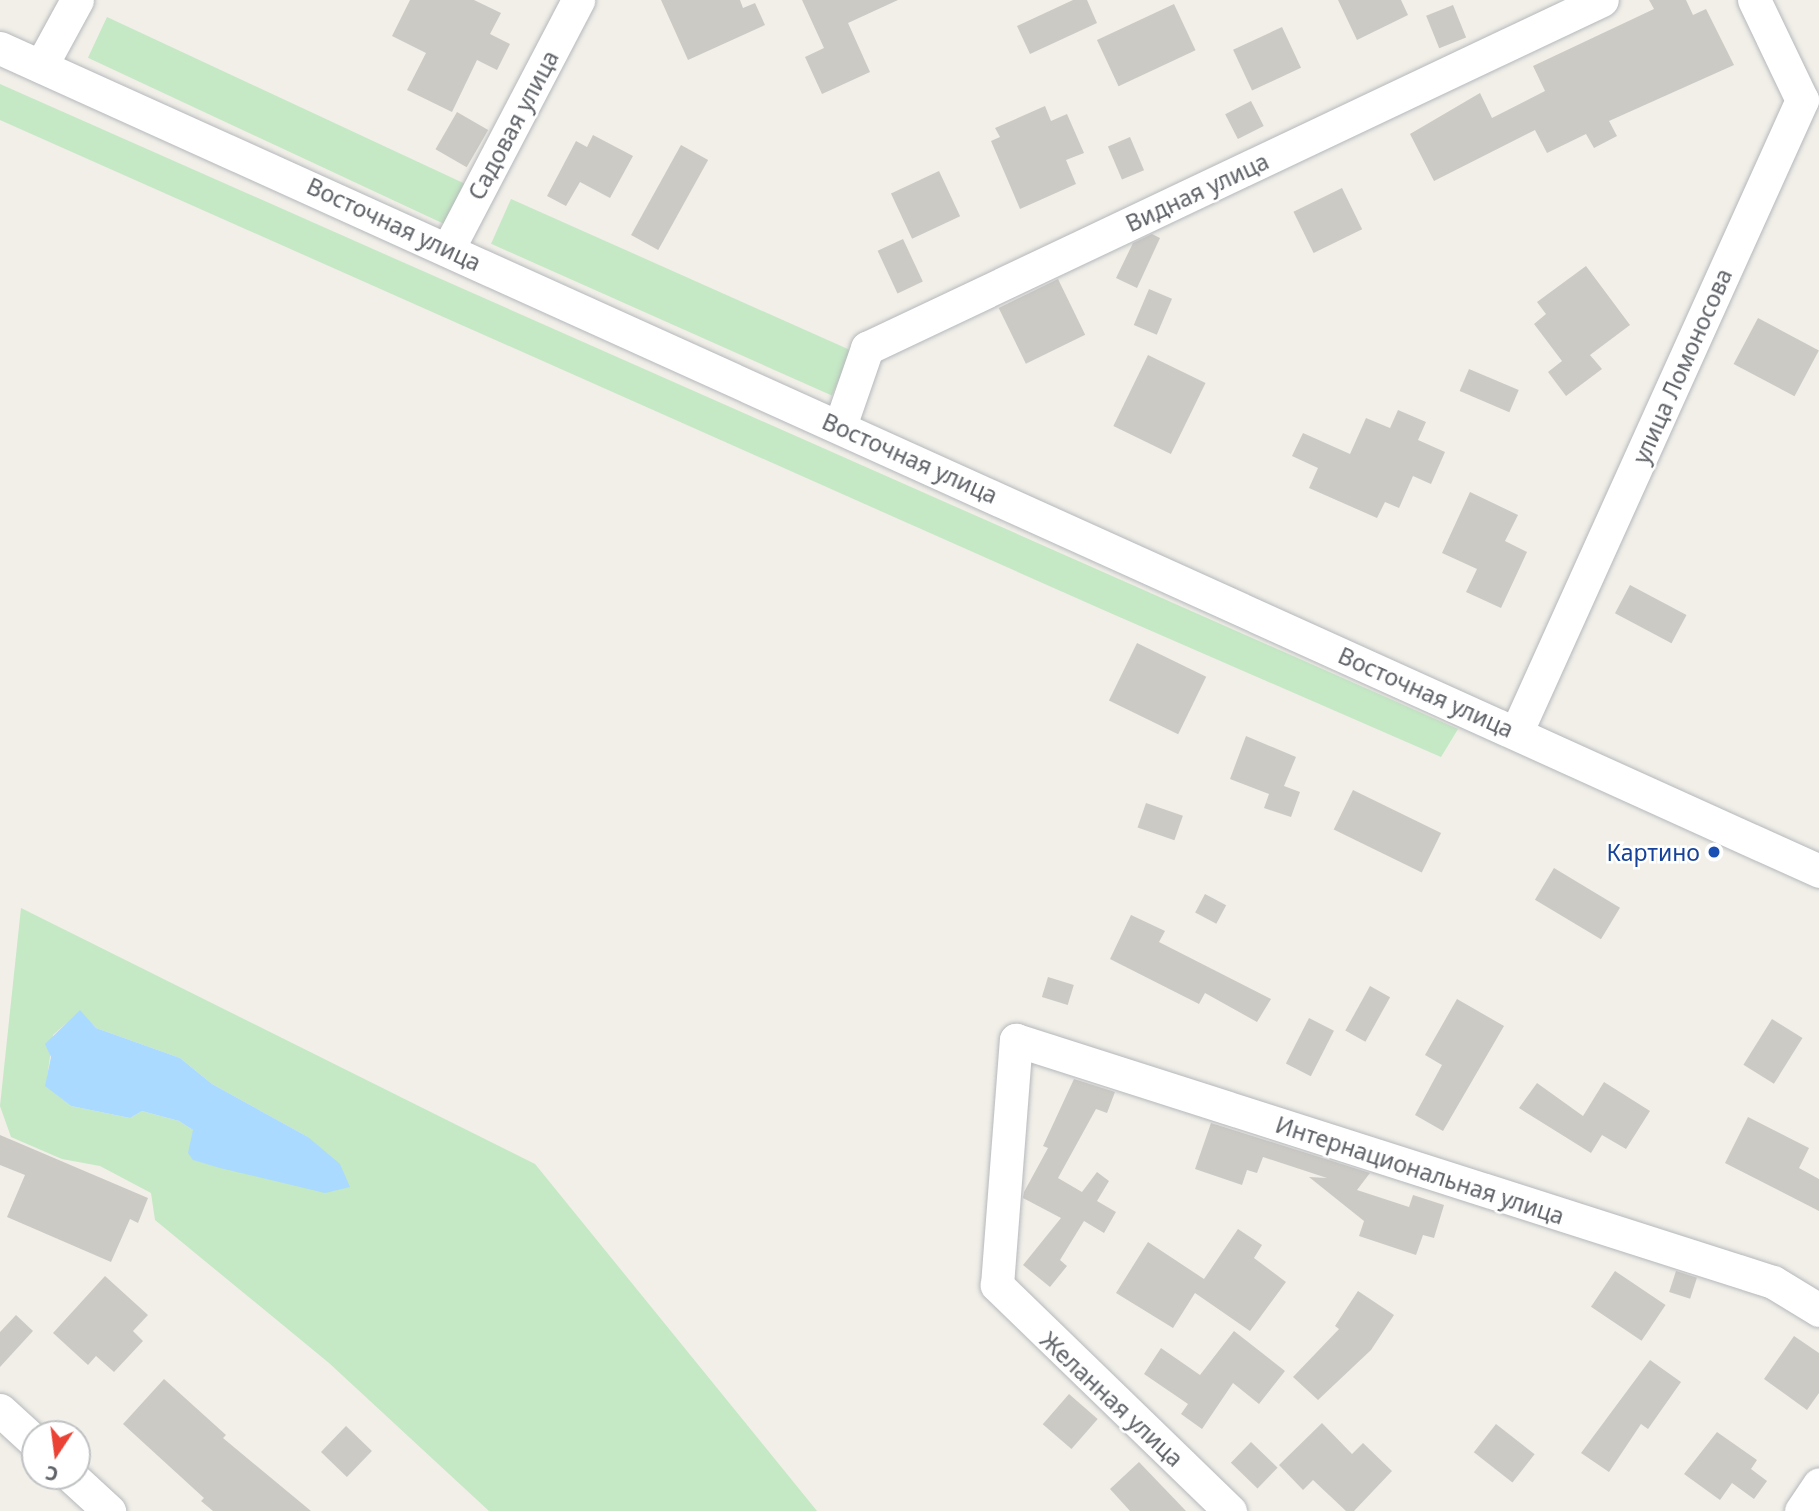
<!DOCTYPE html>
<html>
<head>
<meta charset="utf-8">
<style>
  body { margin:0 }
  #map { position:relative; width:1819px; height:1511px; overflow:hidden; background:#f1efe8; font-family:"Noto Sans",sans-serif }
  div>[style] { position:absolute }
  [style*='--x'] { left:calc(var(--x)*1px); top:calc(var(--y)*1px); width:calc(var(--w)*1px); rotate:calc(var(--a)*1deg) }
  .green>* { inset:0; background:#c5e8c5; transform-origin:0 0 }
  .water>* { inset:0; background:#aadaff }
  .building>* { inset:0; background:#cccac5; transform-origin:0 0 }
  .roads { filter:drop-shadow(0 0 2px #b5b8bc) drop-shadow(0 0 2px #b5b8bc) }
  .street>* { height:33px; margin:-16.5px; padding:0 16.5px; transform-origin:16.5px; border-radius:16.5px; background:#fff }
  .dots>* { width:19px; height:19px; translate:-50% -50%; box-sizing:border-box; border:4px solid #fff; border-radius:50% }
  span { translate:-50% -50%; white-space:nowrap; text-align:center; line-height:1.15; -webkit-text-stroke:5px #fff; paint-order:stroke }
  .street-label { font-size:23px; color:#5f6368 }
  .transit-label { font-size:23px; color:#164399 }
  .right { translate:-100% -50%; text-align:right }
  .north { position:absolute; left:21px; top:1420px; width:70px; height:70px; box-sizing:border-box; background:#fff; border:2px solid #bfc1c3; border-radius:50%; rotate:193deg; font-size:19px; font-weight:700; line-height:28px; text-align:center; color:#5f6368 }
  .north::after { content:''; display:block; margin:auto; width:24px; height:32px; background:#ea4335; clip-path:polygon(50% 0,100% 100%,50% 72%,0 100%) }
</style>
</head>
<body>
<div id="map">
  <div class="green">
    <i style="left:107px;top:17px;width:399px;height:45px;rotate:25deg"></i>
    <i style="clip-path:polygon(0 84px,1458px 729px,1441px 757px,1108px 612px,0 120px)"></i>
    <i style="left:511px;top:199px;width:373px;height:49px;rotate:24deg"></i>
    <i style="clip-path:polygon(evenodd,21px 908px,535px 1164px,817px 1511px,489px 1511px,329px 1363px,155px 1220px,151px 1193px,100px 1166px,62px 1159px,11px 1137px,0 1106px,21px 908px,80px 1011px,96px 1028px,180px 1058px,212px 1084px,308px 1137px,290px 1184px,194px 1160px,193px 1130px,179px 1121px,142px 1111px,130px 1118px,71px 1106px,46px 1086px,53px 1035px,80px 1011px)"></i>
  </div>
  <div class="water">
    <i style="clip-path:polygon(80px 1010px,96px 1028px,180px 1058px,212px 1084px,308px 1137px,340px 1164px,350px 1187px,325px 1193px,220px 1168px,193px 1160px,188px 1153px,193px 1130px,179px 1121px,142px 1111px,130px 1118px,71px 1106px,45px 1086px,51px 1057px,45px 1044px)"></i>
  </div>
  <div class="building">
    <i style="clip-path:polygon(410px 0,474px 0,501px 13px,490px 34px,510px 44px,497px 70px,477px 60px,452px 112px,407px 90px,426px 53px,392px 36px)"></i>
    <i style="clip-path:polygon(661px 0,740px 0,743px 8px,755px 3px,765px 25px,688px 60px)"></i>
    <i style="clip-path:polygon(802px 0,898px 0,848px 23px,870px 72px,822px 94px,805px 57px,824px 48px)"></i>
    <i style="clip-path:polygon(1073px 0,1087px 0,1097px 23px,1030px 54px,1017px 26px)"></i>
    <i style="clip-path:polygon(1338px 0,1401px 0,1408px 15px,1357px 40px)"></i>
    <i style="clip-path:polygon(1649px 0,1686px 0,1693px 15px,1706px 9px,1734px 65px,1609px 121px,1617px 136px,1594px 148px,1586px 134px,1547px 153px,1535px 130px,1434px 181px,1410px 134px,1480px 93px,1492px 118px,1545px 91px,1533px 66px,1654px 9px)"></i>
    <i style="left:1174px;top:4px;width:51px;height:85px;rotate:65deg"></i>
    <i style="left:1453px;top:5px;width:35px;height:29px;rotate:68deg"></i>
    <i style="left:1282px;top:27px;width:45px;height:54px;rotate:65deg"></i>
    <i style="left:1251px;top:101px;width:28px;height:29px;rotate:63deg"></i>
    <i style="clip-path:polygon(1045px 106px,1051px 121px,1067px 114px,1084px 153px,1066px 160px,1076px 184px,1020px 209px,991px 141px,1000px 137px,995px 128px)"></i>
    <i style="left:457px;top:112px;width:36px;height:43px;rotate:30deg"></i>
    <i style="clip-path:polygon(593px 135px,633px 156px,610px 198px,580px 182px,566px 206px,547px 196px,576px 141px,587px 147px)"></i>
    <i style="left:1130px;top:137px;width:36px;height:24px;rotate:67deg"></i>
    <i style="left:681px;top:145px;width:31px;height:103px;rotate:29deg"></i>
    <i style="left:939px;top:171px;width:50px;height:53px;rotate:65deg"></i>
    <i style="left:1342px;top:188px;width:46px;height:54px;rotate:64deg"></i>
    <i style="clip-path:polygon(1152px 234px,1160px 238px,1137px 288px,1116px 278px,1133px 243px)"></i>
    <i style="left:903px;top:239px;width:47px;height:28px;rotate:65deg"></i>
    <i style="clip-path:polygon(1586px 266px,1630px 325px,1590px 355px,1602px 369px,1566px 396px,1548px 372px,1562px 361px,1534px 324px,1546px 314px,1537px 302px)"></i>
    <i style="left:1058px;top:279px;width:62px;height:66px;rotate:64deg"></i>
    <i style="left:1149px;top:289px;width:25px;height:39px;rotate:23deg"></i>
    <i style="left:1758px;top:318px;width:69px;height:52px;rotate:28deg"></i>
    <i style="left:1148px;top:355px;width:64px;height:79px;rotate:26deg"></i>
    <i style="left:1469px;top:369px;width:54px;height:24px;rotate:23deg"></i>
    <i style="clip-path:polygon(1398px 410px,1426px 422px,1418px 440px,1445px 452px,1431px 484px,1413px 476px,1399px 508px,1385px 502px,1377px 518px,1309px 488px,1318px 468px,1292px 456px,1303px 433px,1350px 454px,1366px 418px,1390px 428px)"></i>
    <i style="clip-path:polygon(1470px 492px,1518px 515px,1505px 541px,1527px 552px,1501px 608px,1466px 592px,1477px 569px,1442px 553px)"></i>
    <i style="left:1630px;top:585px;width:64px;height:32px;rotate:28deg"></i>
    <i style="left:1137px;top:643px;width:77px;height:64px;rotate:26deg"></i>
    <i style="clip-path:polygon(1246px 736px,1296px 757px,1284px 786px,1300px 792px,1291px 817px,1264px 808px,1269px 794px,1230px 779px)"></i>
    <i style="left:1353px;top:790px;width:98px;height:44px;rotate:26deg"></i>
    <i style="left:1146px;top:803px;width:39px;height:26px;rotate:19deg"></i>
    <i style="left:1554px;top:868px;width:77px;height:37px;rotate:31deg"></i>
    <i style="left:1205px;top:894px;width:24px;height:21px;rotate:28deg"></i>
    <i style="clip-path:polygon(1131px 915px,1165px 931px,1159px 942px,1271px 999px,1257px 1022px,1205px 993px,1199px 1004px,1110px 959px)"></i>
    <i style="left:1048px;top:977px;width:27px;height:21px;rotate:17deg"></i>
    <i style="left:1370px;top:986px;width:23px;height:51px;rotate:29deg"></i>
    <i style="clip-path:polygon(1457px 999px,1504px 1026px,1443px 1131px,1415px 1115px,1442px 1065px,1425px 1055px)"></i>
    <i style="left:1309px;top:1018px;width:28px;height:51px;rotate:27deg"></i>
    <i style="left:1772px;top:1019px;width:36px;height:54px;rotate:32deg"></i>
    <i style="clip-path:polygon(1074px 1079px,1115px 1092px,1107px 1113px,1096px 1109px,1058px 1178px,1082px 1192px,1097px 1172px,1109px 1181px,1097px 1201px,1116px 1212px,1104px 1233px,1084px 1221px,1060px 1260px,1067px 1266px,1050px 1287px,1023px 1265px,1061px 1218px,1023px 1198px,1024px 1192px,1048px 1148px,1043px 1146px)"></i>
    <i style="clip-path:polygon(1604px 1082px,1650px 1111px,1626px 1149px,1602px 1135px,1591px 1153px,1519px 1108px,1537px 1083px,1583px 1116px)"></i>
    <i style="clip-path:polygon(1748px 1117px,1809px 1148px,1799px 1168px,1819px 1179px,1819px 1211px,1725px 1163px)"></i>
    <i style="clip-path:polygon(1211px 1123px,1370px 1173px,1357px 1190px,1409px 1207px,1413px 1195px,1444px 1205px,1434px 1238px,1423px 1235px,1416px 1255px,1359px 1236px,1364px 1221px,1309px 1177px,1327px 1178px,1263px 1157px,1257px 1173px,1247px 1170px,1242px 1185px,1195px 1169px)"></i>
    <i style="clip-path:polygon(0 1135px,148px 1198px,138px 1223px,130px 1219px,111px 1262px,7px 1217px,25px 1175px,0 1165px)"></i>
    <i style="clip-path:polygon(1238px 1229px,1262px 1245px,1254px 1258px,1286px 1282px,1250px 1331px,1195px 1293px,1173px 1328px,1116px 1293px,1148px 1242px,1204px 1279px)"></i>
    <i style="left:1615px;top:1271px;width:61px;height:43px;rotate:34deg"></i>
    <i style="left:1676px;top:1271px;width:22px;height:22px;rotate:18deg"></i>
    <i style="clip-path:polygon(105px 1276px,148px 1315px,133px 1331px,143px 1341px,114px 1372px,96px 1356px,88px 1365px,53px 1333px)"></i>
    <i style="clip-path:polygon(1358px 1291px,1394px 1315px,1371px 1350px,1318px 1400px,1293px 1377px,1339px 1329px,1335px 1326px)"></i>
    <i style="clip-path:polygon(16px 1315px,33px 1331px,0 1367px,0 1332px)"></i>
    <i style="clip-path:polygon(1234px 1331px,1285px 1371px,1259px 1404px,1233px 1383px,1202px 1429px,1181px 1414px,1188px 1404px,1144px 1374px,1161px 1348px,1200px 1375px)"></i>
    <i style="clip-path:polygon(1794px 1336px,1819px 1353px,1819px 1393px,1807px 1410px,1764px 1379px)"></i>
    <i style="clip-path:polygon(1650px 1360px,1681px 1382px,1648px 1429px,1641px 1424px,1609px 1472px,1581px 1453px)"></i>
    <i style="clip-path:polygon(164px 1379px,226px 1435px,223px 1438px,311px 1511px,213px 1511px,201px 1501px,204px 1498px,123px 1424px)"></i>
    <i style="left:1069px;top:1394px;width:38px;height:40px;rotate:41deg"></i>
    <i style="clip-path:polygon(1322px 1423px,1352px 1454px,1363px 1443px,1392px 1471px,1354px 1511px,1346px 1511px,1313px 1480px,1303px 1490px,1279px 1465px)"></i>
    <i style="left:1496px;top:1424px;width:49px;height:36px;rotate:38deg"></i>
    <i style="left:346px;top:1426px;width:36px;height:36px;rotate:44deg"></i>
    <i style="clip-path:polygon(1717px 1432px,1757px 1460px,1751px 1469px,1767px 1481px,1754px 1499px,1732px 1483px,1720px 1500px,1684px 1474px)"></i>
    <i style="left:1251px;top:1442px;width:37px;height:29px;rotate:44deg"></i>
    <i style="clip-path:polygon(1139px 1462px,1186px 1511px,1130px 1511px,1110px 1489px)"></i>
  </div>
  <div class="roads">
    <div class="street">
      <i style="--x:0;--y:48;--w:1997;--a:24.34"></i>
      <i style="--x:41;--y:66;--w:75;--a:-61.4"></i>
      <i style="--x:448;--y:249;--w:281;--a:-62.4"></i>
      <i style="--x:840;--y:426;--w:83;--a:-70.9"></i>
      <i style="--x:867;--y:348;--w:813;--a:-25.34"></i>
      <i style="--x:1516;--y:733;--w:695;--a:-65.69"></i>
      <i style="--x:1802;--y:100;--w:111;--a:-115.6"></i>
      <i style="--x:0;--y:1410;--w:47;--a:42.4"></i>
      <i style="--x:71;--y:1476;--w:52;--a:42.6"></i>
      <i style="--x:1230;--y:1511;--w:325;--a:-135.9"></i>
      <i style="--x:997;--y:1285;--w:246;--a:-85.6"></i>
      <i style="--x:1016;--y:1040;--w:795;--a:17.73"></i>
      <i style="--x:1773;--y:1282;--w:54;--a:31.3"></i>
      <i style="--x:1801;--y:1511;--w:32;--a:-56"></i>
    </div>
  </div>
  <div class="dots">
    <i style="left:1714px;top:852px;background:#1a4fb4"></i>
  </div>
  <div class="street-label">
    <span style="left:513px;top:125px;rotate:-62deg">Садовая улица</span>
    <span style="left:1197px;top:192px;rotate:-25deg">Видная улица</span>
    <span style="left:394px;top:224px;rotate:25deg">Восточная улица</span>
    <span style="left:1682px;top:366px;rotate:-66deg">улица Ломоносова</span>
    <span style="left:910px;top:458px;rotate:24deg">Восточная улица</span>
    <span style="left:1426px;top:692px;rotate:24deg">Восточная улица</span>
    <span style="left:1420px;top:1170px;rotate:18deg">Интернациональная улица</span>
    <span style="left:1112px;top:1399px;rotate:43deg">Желанная улица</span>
  </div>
  <div class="transit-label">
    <span class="right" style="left:1700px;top:852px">Картино</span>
  </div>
  <div class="north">С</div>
</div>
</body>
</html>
